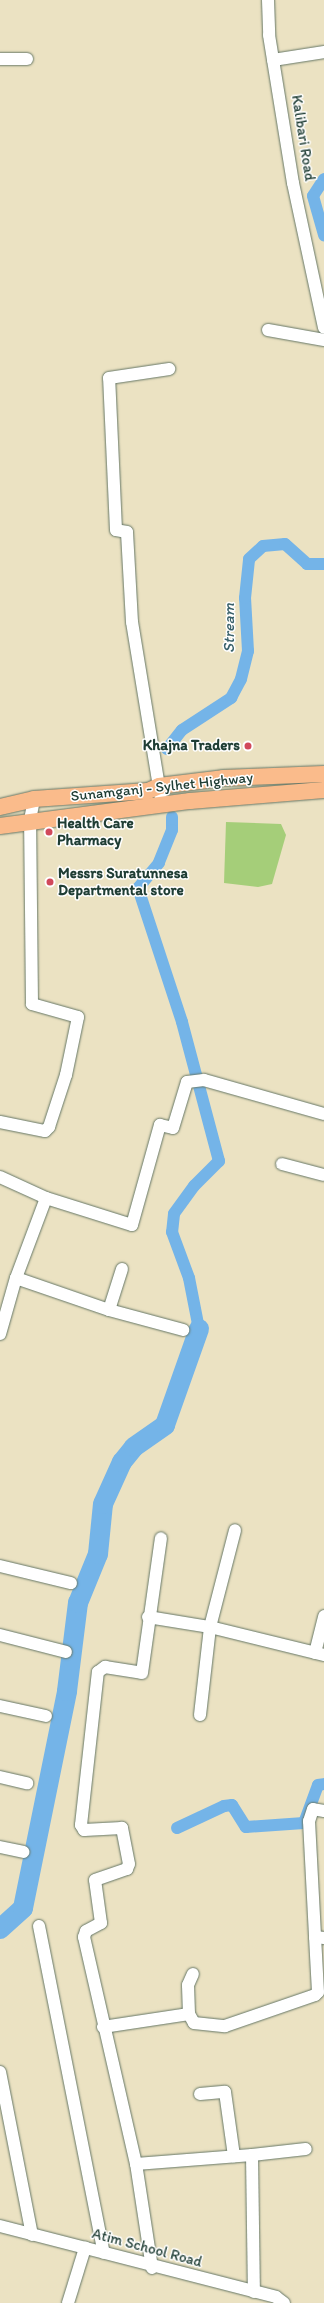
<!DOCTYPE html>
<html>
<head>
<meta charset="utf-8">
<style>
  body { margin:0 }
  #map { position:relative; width:324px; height:2303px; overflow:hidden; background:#ebe2c2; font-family:Itim,sans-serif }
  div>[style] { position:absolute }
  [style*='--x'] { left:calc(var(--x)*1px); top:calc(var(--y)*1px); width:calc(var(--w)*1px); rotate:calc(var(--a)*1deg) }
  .green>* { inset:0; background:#a5ce79 }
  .canal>* { height:12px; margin:-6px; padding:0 6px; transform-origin:6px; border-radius:6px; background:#74b4e8 }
  .river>* { height:20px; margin:-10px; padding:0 10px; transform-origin:10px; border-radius:10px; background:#74b4e8 }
  .roads { filter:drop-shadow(0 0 1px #676) drop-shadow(0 0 1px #676) }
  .minor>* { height:12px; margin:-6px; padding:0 6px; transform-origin:6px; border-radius:6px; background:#fff }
  .major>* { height:16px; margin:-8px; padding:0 8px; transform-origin:8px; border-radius:8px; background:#fabb8b }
  .dots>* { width:11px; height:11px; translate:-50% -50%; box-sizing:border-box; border:2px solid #fff; border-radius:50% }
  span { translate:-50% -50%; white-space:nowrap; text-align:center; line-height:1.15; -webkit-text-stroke:3px #fff; paint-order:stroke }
  .street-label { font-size:15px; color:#1f3d34 }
  .poi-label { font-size:15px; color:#1f3d34; font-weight:700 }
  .right { translate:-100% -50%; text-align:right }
  .left { translate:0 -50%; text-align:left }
  .water-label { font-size:16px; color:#39616a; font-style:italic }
</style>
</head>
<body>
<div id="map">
  <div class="green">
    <i style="clip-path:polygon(226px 822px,281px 824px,286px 835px,272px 884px,258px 887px,224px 883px)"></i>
  </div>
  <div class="canal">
    <i style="--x:324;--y:179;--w:20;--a:123"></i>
    <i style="--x:313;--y:196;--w:41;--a:74.2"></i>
    <i style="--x:167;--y:749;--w:24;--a:-52"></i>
    <i style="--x:182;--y:730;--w:59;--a:-33.1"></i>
    <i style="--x:231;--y:698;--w:21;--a:-62"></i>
    <i style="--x:241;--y:679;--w:29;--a:-76"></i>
    <i style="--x:248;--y:651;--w:53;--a:-93.2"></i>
    <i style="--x:245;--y:598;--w:39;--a:-84"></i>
    <i style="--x:249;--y:559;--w:19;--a:-43"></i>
    <i style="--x:263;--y:546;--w:22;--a:-5"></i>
    <i style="--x:285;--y:544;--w:30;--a:42"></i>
    <i style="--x:307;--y:564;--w:17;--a:0"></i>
    <i style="--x:172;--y:817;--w:13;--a:90"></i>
    <i style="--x:172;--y:830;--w:35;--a:112"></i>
    <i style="--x:159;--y:863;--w:33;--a:130"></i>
    <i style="--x:138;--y:888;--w:141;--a:71.8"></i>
    <i style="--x:182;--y:1022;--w:144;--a:75.1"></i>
    <i style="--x:219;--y:1161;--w:35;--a:135"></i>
    <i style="--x:194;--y:1186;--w:34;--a:126"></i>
    <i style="--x:174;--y:1214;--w:18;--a:96"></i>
    <i style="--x:172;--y:1232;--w:49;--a:69.7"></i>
    <i style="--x:189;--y:1278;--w:52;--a:78.9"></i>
    <i style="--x:177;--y:1828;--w:52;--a:-25.1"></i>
    <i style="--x:224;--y:1806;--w:8;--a:-7"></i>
    <i style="--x:232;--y:1805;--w:26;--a:58"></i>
    <i style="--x:246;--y:1827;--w:58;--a:-3.9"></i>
    <i style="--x:304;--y:1823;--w:40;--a:-69.8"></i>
    <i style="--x:318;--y:1785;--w:6;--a:-9"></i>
  </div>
  <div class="river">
    <i style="--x:0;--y:1929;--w:31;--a:-42"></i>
    <i style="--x:23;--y:1908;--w:221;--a:-78.5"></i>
    <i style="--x:67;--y:1691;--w:89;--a:-82.9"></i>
    <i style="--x:78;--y:1603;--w:53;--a:-67.8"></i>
    <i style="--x:98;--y:1554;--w:50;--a:-84.3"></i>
    <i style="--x:103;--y:1504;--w:46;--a:-65.7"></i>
    <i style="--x:122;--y:1462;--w:19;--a:-51"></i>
    <i style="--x:134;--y:1447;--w:38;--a:-35"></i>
    <i style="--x:165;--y:1425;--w:102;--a:-70.5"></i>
  </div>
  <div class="roads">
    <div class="minor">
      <i style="--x:268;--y:0;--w:35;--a:88"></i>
      <i style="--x:269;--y:35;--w:150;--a:80.8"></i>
      <i style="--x:293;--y:183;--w:148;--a:77.9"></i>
      <i style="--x:0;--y:59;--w:27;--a:0"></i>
      <i style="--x:273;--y:60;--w:52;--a:-8.9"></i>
      <i style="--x:268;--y:330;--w:57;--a:10.1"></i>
      <i style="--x:162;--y:805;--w:185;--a:-99.3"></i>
      <i style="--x:132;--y:622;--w:90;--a:-93.2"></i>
      <i style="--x:127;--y:532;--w:11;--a:-170"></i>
      <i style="--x:116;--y:530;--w:152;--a:-92.6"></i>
      <i style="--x:109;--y:378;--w:61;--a:-8.5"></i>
      <i style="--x:0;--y:1122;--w:46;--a:11.3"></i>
      <i style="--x:45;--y:1131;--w:6;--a:-45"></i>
      <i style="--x:49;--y:1127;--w:55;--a:-71.9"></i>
      <i style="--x:66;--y:1075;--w:59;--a:-78.3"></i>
      <i style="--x:78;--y:1017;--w:48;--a:-164.2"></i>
      <i style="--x:32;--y:1004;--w:184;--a:-90.6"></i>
      <i style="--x:30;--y:820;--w:21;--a:-79"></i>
      <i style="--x:282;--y:1164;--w:43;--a:14.7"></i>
      <i style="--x:0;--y:1177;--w:51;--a:24.5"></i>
      <i style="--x:16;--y:1278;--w:98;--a:19"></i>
      <i style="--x:109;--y:1310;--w:43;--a:-72.4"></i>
      <i style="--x:109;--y:1310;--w:77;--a:15.1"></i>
      <i style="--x:0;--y:1334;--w:58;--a:-74.1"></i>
      <i style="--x:16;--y:1278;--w:85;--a:-69.4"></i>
      <i style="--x:46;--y:1198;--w:90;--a:17.4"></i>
      <i style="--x:132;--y:1225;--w:104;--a:-74.4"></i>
      <i style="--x:160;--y:1125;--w:13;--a:13"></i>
      <i style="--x:173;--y:1128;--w:48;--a:-73.1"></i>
      <i style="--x:187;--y:1082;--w:17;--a:-7"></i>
      <i style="--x:204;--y:1080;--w:125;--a:15.8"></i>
      <i style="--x:0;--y:1566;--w:73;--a:13.5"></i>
      <i style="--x:148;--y:1617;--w:63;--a:9.2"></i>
      <i style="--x:210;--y:1627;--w:117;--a:13.8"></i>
      <i style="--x:0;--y:1635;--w:68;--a:14.4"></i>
      <i style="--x:315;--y:1653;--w:38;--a:-76"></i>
      <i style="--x:0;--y:1706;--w:47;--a:12.3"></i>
      <i style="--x:200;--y:1715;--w:89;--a:-83.5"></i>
      <i style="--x:210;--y:1627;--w:100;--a:-75.5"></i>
      <i style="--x:0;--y:1777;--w:28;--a:13"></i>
      <i style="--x:324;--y:1811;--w:11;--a:-170"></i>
      <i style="--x:313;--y:1809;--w:13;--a:108"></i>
      <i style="--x:309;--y:1821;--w:116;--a:87"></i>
      <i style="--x:315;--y:1937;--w:9;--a:6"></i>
      <i style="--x:0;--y:1847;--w:24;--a:12"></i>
      <i style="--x:39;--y:1926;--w:333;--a:78.8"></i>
      <i style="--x:189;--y:2014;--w:10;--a:61"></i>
      <i style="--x:194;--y:2023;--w:31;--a:6"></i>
      <i style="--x:225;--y:2026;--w:95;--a:-19"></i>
      <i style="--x:315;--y:1995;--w:4;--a:-45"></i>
      <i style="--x:318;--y:1992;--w:55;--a:-93.1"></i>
      <i style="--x:103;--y:2027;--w:87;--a:-8.6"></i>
      <i style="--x:189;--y:2014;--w:29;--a:-92"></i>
      <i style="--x:188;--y:1985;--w:12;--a:-66"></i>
      <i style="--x:0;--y:2072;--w:166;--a:78.9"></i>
      <i style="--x:200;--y:2094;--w:25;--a:-5"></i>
      <i style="--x:225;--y:2092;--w:65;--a:82"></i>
      <i style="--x:252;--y:2155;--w:54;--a:-6.3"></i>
      <i style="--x:136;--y:2164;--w:116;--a:-4.4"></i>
      <i style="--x:252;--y:2155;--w:137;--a:89.2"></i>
      <i style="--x:0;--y:2226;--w:285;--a:14.4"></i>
      <i style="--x:276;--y:2297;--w:10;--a:37"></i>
      <i style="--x:152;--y:2268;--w:105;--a:-98.7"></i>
      <i style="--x:136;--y:2164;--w:233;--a:-102.9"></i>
      <i style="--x:84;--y:1937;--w:6;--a:-72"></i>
      <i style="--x:86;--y:1931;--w:17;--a:-28"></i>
      <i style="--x:101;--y:1923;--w:43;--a:-97.9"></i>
      <i style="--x:95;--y:1880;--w:34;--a:-19"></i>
      <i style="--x:127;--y:1869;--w:5;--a:-68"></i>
      <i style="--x:129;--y:1864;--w:37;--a:-101"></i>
      <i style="--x:122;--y:1828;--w:38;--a:177"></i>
      <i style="--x:84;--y:1830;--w:6;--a:-121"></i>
      <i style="--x:81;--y:1825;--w:154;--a:-83.7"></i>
      <i style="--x:98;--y:1672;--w:9;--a:-36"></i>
      <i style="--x:105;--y:1667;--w:37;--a:9"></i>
      <i style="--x:142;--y:1673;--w:136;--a:-82"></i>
      <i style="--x:68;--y:2303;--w:58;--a:-72.8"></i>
    </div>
    <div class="major">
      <i style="--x:0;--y:807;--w:35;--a:-13"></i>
      <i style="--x:34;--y:799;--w:114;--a:-4"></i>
      <i style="--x:148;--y:791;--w:12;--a:-24"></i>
      <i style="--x:159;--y:786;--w:64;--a:-7.1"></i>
      <i style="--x:223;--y:778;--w:101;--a:-2.3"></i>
      <i style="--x:0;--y:826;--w:192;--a:-7.5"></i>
      <i style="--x:190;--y:801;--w:134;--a:-4.7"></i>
    </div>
  </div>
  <div class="dots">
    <i style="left:248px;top:746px;background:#d1495b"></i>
    <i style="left:49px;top:832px;background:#d1495b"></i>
    <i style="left:50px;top:882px;background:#d1495b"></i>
  </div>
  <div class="street-label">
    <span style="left:303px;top:138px;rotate:81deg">Kalibari Road</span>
    <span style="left:162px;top:787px;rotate:-6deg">Sunamganj - Sylhet Highway</span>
    <span style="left:147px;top:2248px;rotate:15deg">Atim School Road</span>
  </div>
  <div class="poi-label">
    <span class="right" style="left:240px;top:746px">Khajna Traders</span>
    <span class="left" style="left:57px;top:832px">Health Care<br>Pharmacy</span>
    <span class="left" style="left:58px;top:882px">Messrs Suratunnesa<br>Departmental store</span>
  </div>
  <div class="water-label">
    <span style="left:229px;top:628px;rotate:-90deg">Stream</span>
  </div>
</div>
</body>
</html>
